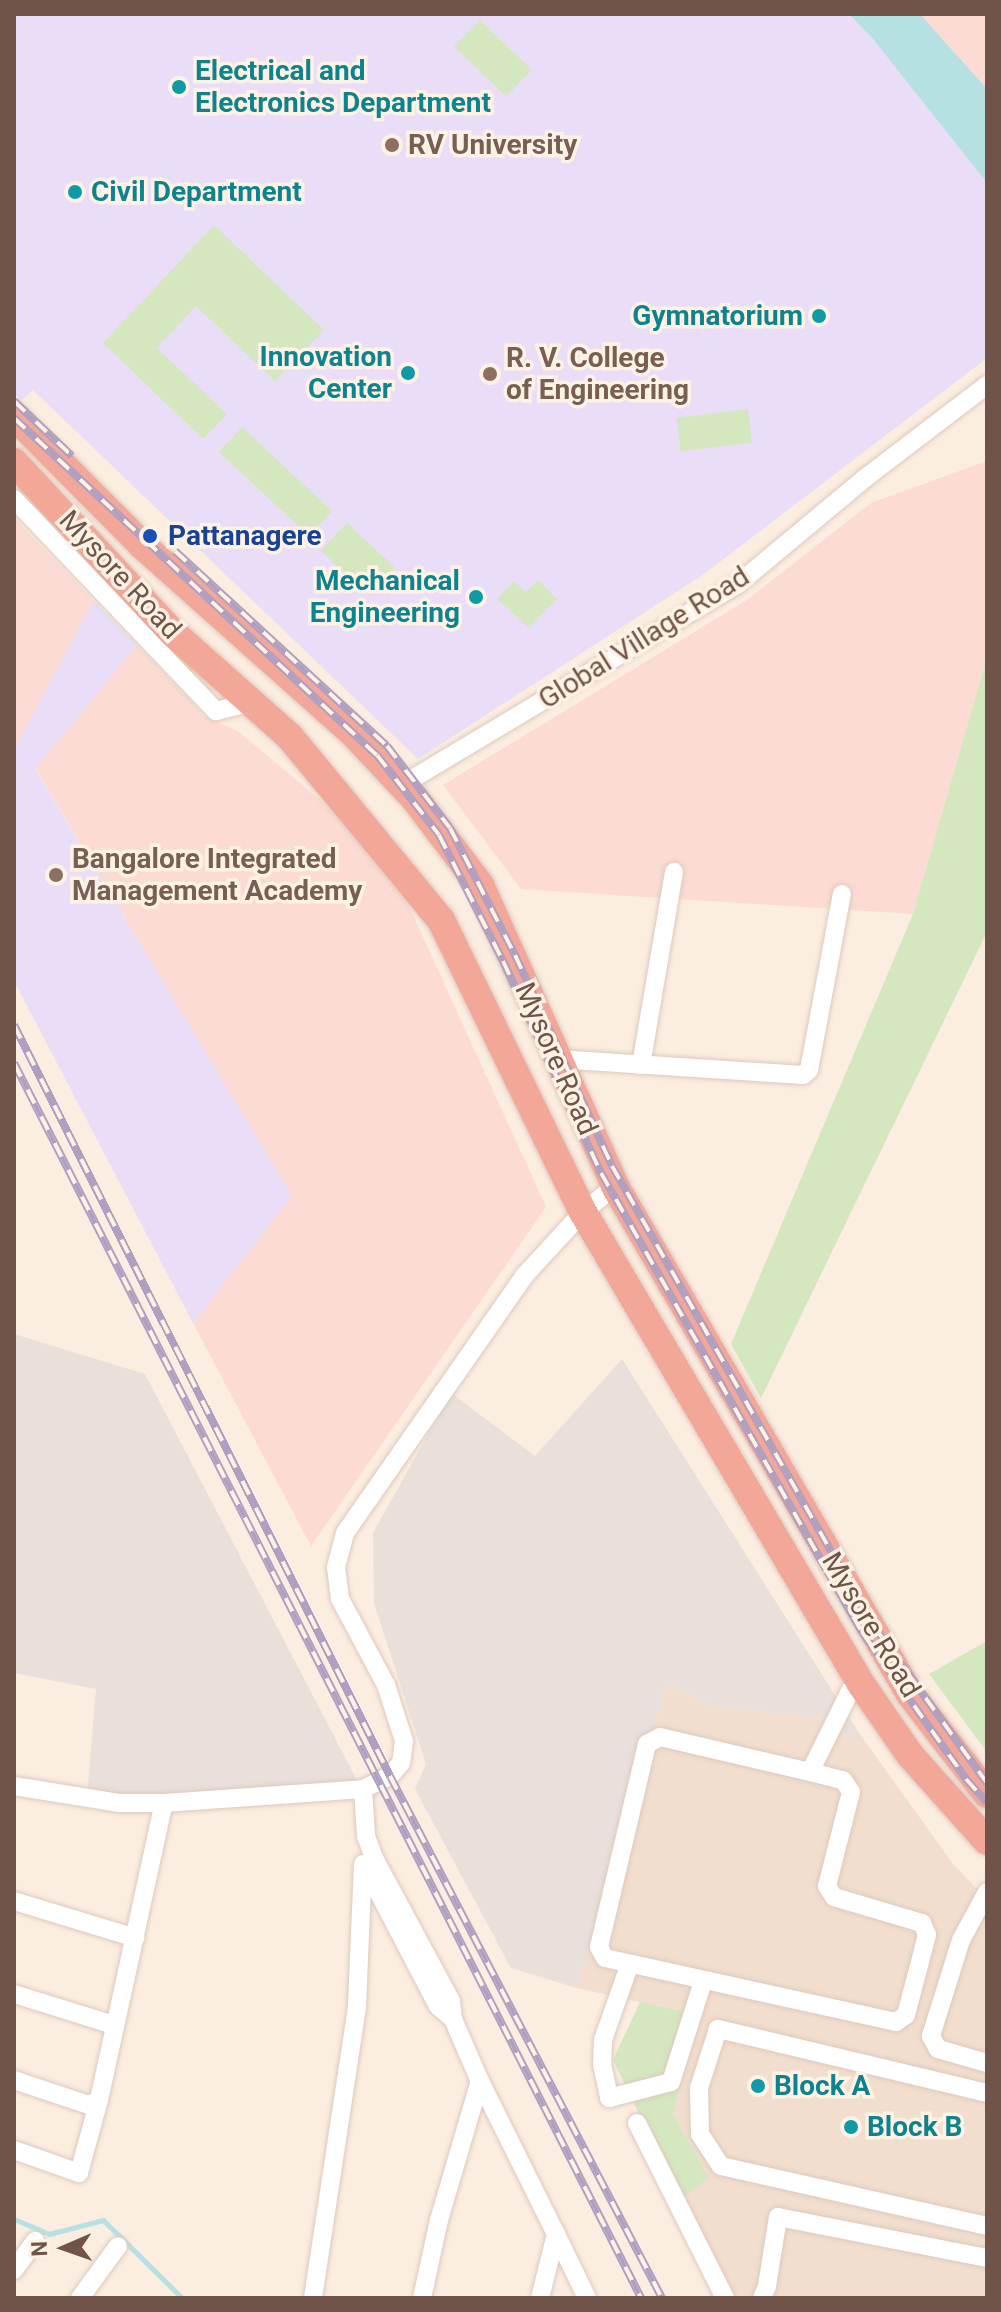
<!DOCTYPE html>
<html>
<head>
<meta charset="utf-8">
<style>
  body { margin:0 }
  #map { position:relative; width:1001px; height:2312px; overflow:hidden; background:#fbede0; font-family:Roboto,sans-serif }
  div>[style] { position:absolute }
  [style*='--x'] { left:calc(var(--x)*1px); top:calc(var(--y)*1px); width:calc(var(--w)*1px); rotate:calc(var(--a)*1deg) }
  .residential>* { inset:0; background:#f2dece }
  .commercial>* { inset:0; background:#fbdbd3 }
  .industrial>* { inset:0; background:#e9e0db }
  .education>* { inset:0; background:#eaddf7 }
  .green>* { inset:0; background:#d4e7bf; transform-origin:0 0 }
  .water>* { inset:0; background:#b6e1e3 }
  .stream>* { height:5px; margin:-2.5px; padding:0 2.5px; transform-origin:2.5px; border-radius:2.5px; background:#b6e1e3 }
  .roads { filter:drop-shadow(0 0 2px #dec9bc) drop-shadow(0 0 2px #dec9bc) }
  .minor>* { height:18px; margin:-9px; padding:0 9px; transform-origin:9px; border-radius:9px; background:#fff }
  .highway>* { height:28px; margin:-14px; padding:0 14px; transform-origin:14px; border-radius:14px; background:#f3a798 }
  .rail>* { height:8px; margin-top:-4px; transform-origin:0; background:repeating-linear-gradient(90deg,#fef2e5 0 15px,#afa0c2 0 30px); box-sizing:border-box; border-block:2px solid #afa0c2 }
  .dots>* { width:22px; height:22px; translate:-50% -50%; box-sizing:border-box; border:4px solid #fef2e5; border-radius:50% }
  span { translate:-50% -50%; white-space:nowrap; text-align:center; line-height:1.15; -webkit-text-stroke:7px #fef2e5; paint-order:stroke }
  .culture-label { font-size:28px; color:#0d838f; font-weight:700 }
  .left { translate:0 -50%; text-align:left }
  .right { translate:-100% -50%; text-align:right }
  .education-label { font-size:28px; color:#785e54; font-weight:700 }
  .transit-label { font-size:28px; color:#164399; font-weight:700 }
  .street-label { font-size:28px; color:#705349 }
  .frame { position:absolute; inset:0; border:16px solid #705349; pointer-events:none }
  .north { position:absolute; left:24px; top:2208px; width:80px; height:80px; -webkit-text-stroke:6px #fef2e5; paint-order:stroke; rotate:268deg; font-size:22px; font-weight:700; line-height:32px; text-align:center; color:#705349 }
  .north::after { content:''; display:block; margin:auto; width:28px; height:36px; background:#705349; clip-path:polygon(50% 0,100% 100%,50% 72%,0 100%) }
</style>
</head>
<body>
<div id="map">
  <div class="residential">
    <i style="clip-path:polygon(667px 1684px,711px 1706px,829px 1720px,840px 1736px,859px 1733px,953px 1864px,987px 1899px,987px 2298px,735px 2298px,681px 2200px,709px 2178px,673px 2114px,700px 2016px,577px 1988px)"></i>
  </div>
  <div class="commercial">
    <i style="clip-path:polygon(920px 14px,987px 14px,987px 89px)"></i>
    <i style="clip-path:polygon(987px 461px,987px 657px,913px 914px,521px 889px,443px 785px,747px 600px,871px 503px)"></i>
    <i style="clip-path:polygon(14px 518px,94px 601px,14px 749px)"></i>
    <i style="clip-path:polygon(137px 645px,206px 717px,239px 732px,331px 809px,407px 902px,546px 1207px,311px 1546px,193px 1323px,292px 1196px,35px 768px)"></i>
  </div>
  <div class="industrial">
    <i style="clip-path:polygon(14px 1334px,145px 1374px,360px 1786px,177px 1804px,87px 1796px,96px 1689px,14px 1673px)"></i>
    <i style="clip-path:polygon(622px 1359px,859px 1733px,840px 1736px,829px 1720px,711px 1706px,667px 1684px,577px 1988px,511px 1968px,415px 1789px,426px 1764px,374px 1603px,373px 1533px,451px 1393px,535px 1456px)"></i>
  </div>
  <div class="education">
    <i style="clip-path:polygon(14px 14px,849px 14px,873px 39px,987px 183px,987px 358px,704px 574px,418px 759px,33px 390px,21px 401px,14px 394px)"></i>
    <i style="clip-path:polygon(94px 601px,137px 645px,35px 769px,292px 1196px,193px 1323px,14px 981px,14px 749px)"></i>
  </div>
  <div class="green">
    <i style="left:480px;top:20px;width:72px;height:37px;rotate:44deg"></i>
    <i style="clip-path:polygon(214px 225px,324px 330px,275px 381px,196px 306px,157px 348px,227px 414px,203px 439px,103px 343px)"></i>
    <i style="left:748px;top:409px;width:34px;height:72px;rotate:83deg"></i>
    <i style="left:242px;top:427px;width:123px;height:34px;rotate:43deg"></i>
    <i style="left:347px;top:523px;width:65px;height:38px;rotate:43deg"></i>
    <i style="clip-path:polygon(538px 580px,557px 599px,529px 628px,497px 599px,514px 581px,526px 592px)"></i>
    <i style="clip-path:polygon(987px 657px,987px 932px,761px 1398px,731px 1344px,913px 914px)"></i>
    <i style="clip-path:polygon(987px 1641px,987px 1752px,929px 1674px)"></i>
    <i style="clip-path:polygon(640px 2002px,700px 2015px,673px 2114px,709px 2178px,681px 2200px,613px 2060px)"></i>
  </div>
  <div class="water">
    <i style="clip-path:polygon(849px 14px,920px 14px,987px 89px,987px 183px,873px 39px)"></i>
  </div>
  <div class="stream">
    <i style="--x:14;--y:2219;--w:38;--a:23"></i>
    <i style="--x:49;--y:2234;--w:56;--a:-14.5"></i>
    <i style="--x:103;--y:2220;--w:111;--a:44.6"></i>
  </div>
  <div class="roads">
    <div class="minor">
      <i style="--x:14;--y:499;--w:293;--a:46.4"></i>
      <i style="--x:216;--y:711;--w:37;--a:-14"></i>
      <i style="--x:402;--y:785;--w:392;--a:-30.9"></i>
      <i style="--x:738;--y:584;--w:164;--a:-39.8"></i>
      <i style="--x:864;--y:479;--w:155;--a:-37.4"></i>
      <i style="--x:556;--y:1059;--w:248;--a:3.7"></i>
      <i style="--x:803;--y:1075;--w:8;--a:-40"></i>
      <i style="--x:809;--y:1070;--w:179;--a:-79.4"></i>
      <i style="--x:641;--y:1065;--w:196;--a:-80.3"></i>
      <i style="--x:810;--y:1772;--w:34;--a:14"></i>
      <i style="--x:843;--y:1780;--w:14;--a:56"></i>
      <i style="--x:851;--y:1792;--w:97;--a:104.3"></i>
      <i style="--x:827;--y:1886;--w:13;--a:58"></i>
      <i style="--x:834;--y:1897;--w:92;--a:16.5"></i>
      <i style="--x:922;--y:1923;--w:13;--a:67"></i>
      <i style="--x:927;--y:1935;--w:83;--a:104.7"></i>
      <i style="--x:906;--y:2015;--w:12;--a:145"></i>
      <i style="--x:896;--y:2022;--w:298;--a:-167.6"></i>
      <i style="--x:605;--y:1958;--w:13;--a:-119"></i>
      <i style="--x:599;--y:1947;--w:209;--a:-76.7"></i>
      <i style="--x:647;--y:1744;--w:15;--a:-28"></i>
      <i style="--x:660;--y:1737;--w:154;--a:13.1"></i>
      <i style="--x:810;--y:1772;--w:106;--a:-63.7"></i>
      <i style="--x:14;--y:1786;--w:106;--a:9.2"></i>
      <i style="--x:119;--y:1803;--w:45;--a:0"></i>
      <i style="--x:164;--y:1803;--w:199;--a:-4"></i>
      <i style="--x:363;--y:1789;--w:30;--a:-26"></i>
      <i style="--x:390;--y:1776;--w:17;--a:-50"></i>
      <i style="--x:401;--y:1763;--w:22;--a:-82"></i>
      <i style="--x:404;--y:1741;--w:59;--a:-107.8"></i>
      <i style="--x:386;--y:1685;--w:98;--a:-118.1"></i>
      <i style="--x:340;--y:1599;--w:32;--a:-97"></i>
      <i style="--x:336;--y:1567;--w:35;--a:-75"></i>
      <i style="--x:345;--y:1533;--w:315;--a:-55.1"></i>
      <i style="--x:525;--y:1275;--w:86;--a:-47.4"></i>
      <i style="--x:583;--y:1212;--w:41;--a:-39.1"></i>
      <i style="--x:363;--y:1789;--w:47;--a:86.3"></i>
      <i style="--x:366;--y:1836;--w:23;--a:70"></i>
      <i style="--x:374;--y:1858;--w:162;--a:61.7"></i>
      <i style="--x:451;--y:2001;--w:18;--a:84"></i>
      <i style="--x:453;--y:2019;--w:68;--a:66.5"></i>
      <i style="--x:480;--y:2081;--w:171;--a:63.6"></i>
      <i style="--x:556;--y:2234;--w:66;--a:104"></i>
      <i style="--x:371;--y:1878;--w:144;--a:62.4"></i>
      <i style="--x:438;--y:2006;--w:20;--a:41"></i>
      <i style="--x:987;--y:1892;--w:55;--a:118.4"></i>
      <i style="--x:961;--y:1940;--w:101;--a:107.4"></i>
      <i style="--x:931;--y:2036;--w:15;--a:62"></i>
      <i style="--x:938;--y:2049;--w:51;--a:15.9"></i>
      <i style="--x:14;--y:1901;--w:127;--a:16.9"></i>
      <i style="--x:629;--y:1966;--w:78;--a:109.4"></i>
      <i style="--x:603;--y:2040;--w:24;--a:92"></i>
      <i style="--x:602;--y:2064;--w:35;--a:78"></i>
      <i style="--x:609;--y:2098;--w:64;--a:-14.5"></i>
      <i style="--x:671;--y:2082;--w:106;--a:-72.4"></i>
      <i style="--x:14;--y:1994;--w:105;--a:17.2"></i>
      <i style="--x:14;--y:2080;--w:79;--a:18.4"></i>
      <i style="--x:89;--y:2105;--w:11;--a:-27"></i>
      <i style="--x:99;--y:2100;--w:304;--a:-77.7"></i>
      <i style="--x:987;--y:2093;--w:277;--a:-166.6"></i>
      <i style="--x:718;--y:2029;--w:62;--a:107.9"></i>
      <i style="--x:699;--y:2088;--w:46;--a:88.8"></i>
      <i style="--x:700;--y:2134;--w:38;--a:57"></i>
      <i style="--x:721;--y:2166;--w:273;--a:12.7"></i>
      <i style="--x:637;--y:2123;--w:196;--a:63.3"></i>
      <i style="--x:14;--y:2150;--w:69;--a:19.5"></i>
      <i style="--x:79;--y:2173;--w:76;--a:-74.7"></i>
      <i style="--x:556;--y:2234;--w:71;--a:64.2"></i>
      <i style="--x:14;--y:2270;--w:36;--a:-54"></i>
      <i style="--x:80;--y:2298;--w:64;--a:-53.8"></i>
      <i style="--x:313;--y:2298;--w:295;--a:-81.4"></i>
      <i style="--x:357;--y:2006;--w:142;--a:-87.6"></i>
      <i style="--x:422;--y:2298;--w:80;--a:-77.7"></i>
      <i style="--x:439;--y:2220;--w:145;--a:-73.6"></i>
      <i style="--x:762;--y:2298;--w:13;--a:-67"></i>
      <i style="--x:767;--y:2286;--w:70;--a:-80.9"></i>
      <i style="--x:778;--y:2217;--w:213;--a:11.1"></i>
    </div>
    <div class="highway">
      <i style="--x:14;--y:416;--w:182;--a:45.2"></i>
      <i style="--x:142;--y:545;--w:280;--a:41.7"></i>
      <i style="--x:351;--y:731;--w:93;--a:46.7"></i>
      <i style="--x:415;--y:799;--w:108;--a:52.9"></i>
      <i style="--x:480;--y:885;--w:330;--a:65.8"></i>
      <i style="--x:615;--y:1186;--w:587;--a:59.86"></i>
      <i style="--x:910;--y:1694;--w:126;--a:52.4"></i>
      <i style="--x:14;--y:462;--w:233;--a:47.1"></i>
      <i style="--x:173;--y:633;--w:157;--a:41.6"></i>
      <i style="--x:290;--y:737;--w:237;--a:50.5"></i>
      <i style="--x:441;--y:920;--w:325;--a:64.1"></i>
      <i style="--x:583;--y:1212;--w:548;--a:59.5"></i>
      <i style="--x:861;--y:1684;--w:86;--a:55.4"></i>
      <i style="--x:910;--y:1755;--w:115;--a:48.2"></i>
    </div>
  </div>
  <div class="rail">
    <i style="--x:14;--y:401;--w:80;--a:43.5"></i>
    <i style="--x:14;--y:418;--w:495;--a:42.9"></i>
    <i style="--x:377;--y:755;--w:101;--a:52.2"></i>
    <i style="--x:439;--y:835;--w:141;--a:63.1"></i>
    <i style="--x:503;--y:961;--w:234;--a:65.2"></i>
    <i style="--x:601;--y:1173;--w:528;--a:60.38"></i>
    <i style="--x:862;--y:1632;--w:180;--a:54.7"></i>
    <i style="--x:966;--y:1779;--w:31;--a:48"></i>
    <i style="--x:175;--y:551;--w:288;--a:42.6"></i>
    <i style="--x:387;--y:746;--w:103;--a:52.5"></i>
    <i style="--x:450;--y:828;--w:143;--a:62.9"></i>
    <i style="--x:515;--y:955;--w:232;--a:65.3"></i>
    <i style="--x:612;--y:1166;--w:528;--a:60.38"></i>
    <i style="--x:873;--y:1625;--w:195;--a:54.2"></i>
    <i style="--x:14;--y:1025;--w:840;--a:63.4"></i>
    <i style="--x:390;--y:1776;--w:589;--a:62.48"></i>
    <i style="--x:14;--y:1063;--w:1385;--a:63.08"></i>
  </div>
  <div class="dots">
    <i style="left:179px;top:87px;background:#0f9aa8"></i>
    <i style="left:392px;top:145px;background:#8d6e63"></i>
    <i style="left:75px;top:192px;background:#0f9aa8"></i>
    <i style="left:819px;top:316px;background:#0f9aa8"></i>
    <i style="left:408px;top:373px;background:#0f9aa8"></i>
    <i style="left:490px;top:374px;background:#8d6e63"></i>
    <i style="left:150px;top:536px;background:#1a4fb4"></i>
    <i style="left:476px;top:597px;background:#0f9aa8"></i>
    <i style="left:56px;top:875px;background:#8d6e63"></i>
    <i style="left:758px;top:2086px;background:#0f9aa8"></i>
    <i style="left:851px;top:2127px;background:#0f9aa8"></i>
  </div>
  <div class="culture-label">
    <span class="left" style="left:195px;top:87px">Electrical and<br>Electronics Department</span>
    <span class="left" style="left:91px;top:192px">Civil Department</span>
    <span class="right" style="left:803px;top:316px">Gymnatorium</span>
    <span class="right" style="left:392px;top:373px">Innovation<br>Center</span>
    <span class="right" style="left:460px;top:597px">Mechanical<br>Engineering</span>
    <span class="left" style="left:774px;top:2086px">Block A</span>
    <span class="left" style="left:867px;top:2127px">Block B</span>
  </div>
  <div class="education-label">
    <span class="left" style="left:408px;top:145px">RV University</span>
    <span class="left" style="left:506px;top:374px">R. V. College<br>of Engineering</span>
    <span class="left" style="left:72px;top:875px">Bangalore Integrated<br>Management Academy</span>
  </div>
  <div class="transit-label">
    <span class="left" style="left:168px;top:536px">Pattanagere</span>
  </div>
  <div class="street-label">
    <span style="left:120px;top:575px;rotate:47deg">Mysore Road</span>
    <span style="left:644px;top:638px;rotate:-32deg">Global Village Road</span>
    <span style="left:556px;top:1059px;rotate:66deg">Mysore Road</span>
    <span style="left:871px;top:1625px;rotate:59deg">Mysore Road</span>
  </div>
  <div class="frame"></div>
  <div class="north">N</div>
</div>
</body>
</html>
